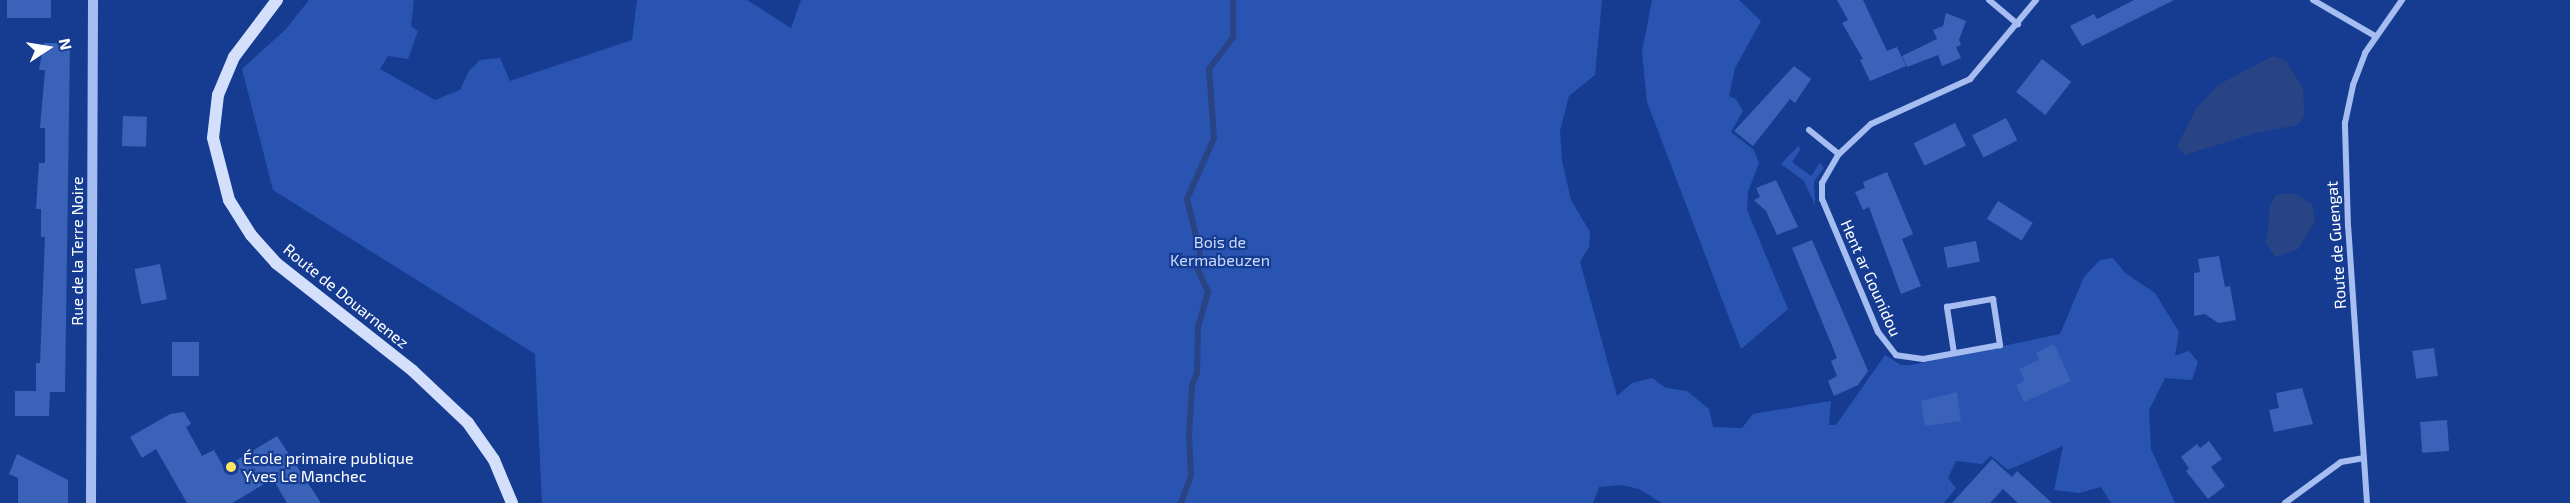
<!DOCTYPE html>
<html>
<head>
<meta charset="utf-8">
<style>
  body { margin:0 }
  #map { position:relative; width:2570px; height:503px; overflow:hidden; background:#163c92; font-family:"Exo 2",sans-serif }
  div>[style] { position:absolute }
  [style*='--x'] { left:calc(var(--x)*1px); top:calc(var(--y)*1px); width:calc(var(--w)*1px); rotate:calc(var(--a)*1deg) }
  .green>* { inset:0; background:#2954b1 }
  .water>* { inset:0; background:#284485 }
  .stream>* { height:6px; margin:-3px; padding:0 3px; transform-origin:3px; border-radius:3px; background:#284485 }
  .building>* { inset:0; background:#3b62b9; transform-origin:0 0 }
  .minor>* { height:6px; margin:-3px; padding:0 3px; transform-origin:3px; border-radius:3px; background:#a5bdf0 }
  .tertiary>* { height:10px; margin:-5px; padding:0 5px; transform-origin:5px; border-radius:5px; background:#a5bdf0 }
  .secondary>* { height:12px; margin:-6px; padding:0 6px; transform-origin:6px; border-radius:6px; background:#d3dffb }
  .dots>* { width:16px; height:16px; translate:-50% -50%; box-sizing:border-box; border:3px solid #163c92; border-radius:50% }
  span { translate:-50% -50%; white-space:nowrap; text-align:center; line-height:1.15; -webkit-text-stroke:4.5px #163c92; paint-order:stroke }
  .park-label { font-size:16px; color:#ccdbfc }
  .street-label { font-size:16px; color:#fff }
  .poi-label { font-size:16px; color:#fff }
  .left { translate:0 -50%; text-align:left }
  .north { position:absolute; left:18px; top:18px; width:60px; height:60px; -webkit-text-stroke:4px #163c92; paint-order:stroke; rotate:78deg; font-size:16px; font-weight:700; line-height:24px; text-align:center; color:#fff }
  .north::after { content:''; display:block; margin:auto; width:21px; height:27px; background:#fff; clip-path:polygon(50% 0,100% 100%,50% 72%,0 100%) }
</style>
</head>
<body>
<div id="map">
  <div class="green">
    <i style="clip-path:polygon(309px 0,414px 0,411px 26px,418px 31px,408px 59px,388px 56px,380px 69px,435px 100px,460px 90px,469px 71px,480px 60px,500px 58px,510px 81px,632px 40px,637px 0,747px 0,791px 28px,801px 0,1602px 0,1595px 75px,1569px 96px,1560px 131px,1562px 161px,1571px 200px,1590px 232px,1589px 247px,1580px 262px,1617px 396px,1632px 383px,1652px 378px,1666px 388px,1687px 391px,1709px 409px,1713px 427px,1742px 428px,1753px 414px,1831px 401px,1829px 425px,1836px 425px,1885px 355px,1901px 365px,1911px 365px,2060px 334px,2084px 277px,2100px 260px,2113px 258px,2125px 273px,2155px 293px,2179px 332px,2175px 356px,2189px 351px,2198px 362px,2192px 380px,2165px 378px,2149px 410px,2151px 449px,2175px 503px,2111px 503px,2101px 487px,2079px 493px,2054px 490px,2063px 446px,2008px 470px,1991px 456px,1982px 464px,1956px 461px,1948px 478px,1956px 488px,1944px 503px,1662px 503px,1639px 489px,1622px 485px,1599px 487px,1593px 503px,542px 503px,535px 354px,273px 190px,242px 69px,285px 30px)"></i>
    <i style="clip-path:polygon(1652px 0,1739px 0,1761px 21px,1735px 68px,1729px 96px,1736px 99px,1743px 111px,1731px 132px,1754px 150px,1759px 163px,1748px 192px,1747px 210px,1788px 309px,1741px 349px,1647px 102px,1642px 52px)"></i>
    <i style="clip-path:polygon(1798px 146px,1801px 149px,1792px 162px,1811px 176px,1820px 163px,1824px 168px,1814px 181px,1815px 205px,1804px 181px,1781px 164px)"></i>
  </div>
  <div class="water">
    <i style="clip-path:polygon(2273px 56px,2286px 61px,2303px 88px,2304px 116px,2298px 125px,2255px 133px,2185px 155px,2177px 146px,2196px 109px,2218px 85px)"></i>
    <i style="clip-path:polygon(2283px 193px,2296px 194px,2312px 204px,2315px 221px,2298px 249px,2275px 257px,2264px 240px,2267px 239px,2270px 206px,2275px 196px)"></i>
  </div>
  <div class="stream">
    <i style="--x:1181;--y:503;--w:30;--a:-70"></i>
    <i style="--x:1191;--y:475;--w:38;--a:-93"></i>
    <i style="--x:1189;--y:437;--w:52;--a:-86.7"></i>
    <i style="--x:1192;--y:385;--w:12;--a:-66"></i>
    <i style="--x:1197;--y:374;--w:47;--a:-88.8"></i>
    <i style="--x:1198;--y:327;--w:36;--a:-74"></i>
    <i style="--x:1208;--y:292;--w:24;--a:-114"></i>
    <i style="--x:1198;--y:270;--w:18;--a:-84"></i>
    <i style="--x:1200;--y:252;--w:55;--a:-103.8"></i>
    <i style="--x:1187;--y:199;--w:67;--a:-66.1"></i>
    <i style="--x:1214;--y:138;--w:69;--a:-94.1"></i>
    <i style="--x:1209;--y:69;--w:40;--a:-53"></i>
    <i style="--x:1233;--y:37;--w:37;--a:-90"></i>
  </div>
  <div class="building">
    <i style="left:7px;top:0;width:44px;height:18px"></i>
    <i style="clip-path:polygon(1837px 0,1863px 0,1887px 51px,1897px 47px,1906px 66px,1870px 81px,1860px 60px,1863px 59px,1842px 23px,1848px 20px)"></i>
    <i style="clip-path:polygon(2134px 0,2174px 0,2082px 46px,2070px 26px,2094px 14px,2097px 19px)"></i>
    <i style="clip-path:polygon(1946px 13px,1966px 21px,1959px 40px,1961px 45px,1956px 47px,1961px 58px,1942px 66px,1938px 55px,1907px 67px,1902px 56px,1937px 39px,1933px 30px,1943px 26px)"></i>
    <i style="clip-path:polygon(44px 43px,70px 43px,65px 392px,50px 392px,49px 416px,15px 416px,15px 391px,36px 391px,36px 363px,40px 363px,45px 237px,41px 237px,41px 209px,36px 209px,39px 163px,45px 163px,45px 128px,40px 128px,45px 70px,39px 70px)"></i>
    <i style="left:2042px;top:59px;width:37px;height:42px;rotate:38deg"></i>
    <i style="clip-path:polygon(1794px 66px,1811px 79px,1795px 103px,1790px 99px,1753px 146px,1734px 131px)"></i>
    <i style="left:123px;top:116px;width:24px;height:30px;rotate:2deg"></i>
    <i style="left:2006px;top:118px;width:25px;height:38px;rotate:63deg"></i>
    <i style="left:1955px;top:123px;width:25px;height:46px;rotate:64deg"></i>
    <i style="clip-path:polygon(1887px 172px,1913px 234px,1902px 239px,1921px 286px,1901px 294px,1869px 207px,1863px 210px,1855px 192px,1865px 188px,1863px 182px)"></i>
    <i style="clip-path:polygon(1776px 180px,1798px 227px,1777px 235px,1766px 211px,1754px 200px,1760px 197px,1756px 188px)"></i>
    <i style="left:1998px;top:201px;width:41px;height:21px;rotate:32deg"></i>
    <i style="clip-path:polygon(1812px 240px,1868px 371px,1858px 385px,1834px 396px,1828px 381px,1837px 376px,1831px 361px,1837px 358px,1792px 248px)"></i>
    <i style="left:1976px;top:241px;width:21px;height:33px;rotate:79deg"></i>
    <i style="clip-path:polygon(2219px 256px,2225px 287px,2230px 286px,2236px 320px,2218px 323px,2205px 314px,2194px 316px,2194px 273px,2200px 272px,2198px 259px)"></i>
    <i style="left:160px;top:264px;width:36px;height:26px;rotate:79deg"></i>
    <i style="left:172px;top:342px;width:27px;height:34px"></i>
    <i style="clip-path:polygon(2054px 344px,2071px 381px,2024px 402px,2016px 385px,2025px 381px,2019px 369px,2039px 360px,2036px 353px)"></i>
    <i style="left:2434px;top:348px;width:28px;height:22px;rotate:82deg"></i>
    <i style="clip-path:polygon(2302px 388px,2313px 424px,2274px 432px,2269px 410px,2279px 408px,2276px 393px)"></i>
    <i style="clip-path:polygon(1957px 392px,1961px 421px,1925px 426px,1921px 401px)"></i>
    <i style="clip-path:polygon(184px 412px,191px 424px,186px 427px,202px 456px,214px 450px,224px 468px,277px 436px,321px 503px,287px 503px,273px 479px,232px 503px,187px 503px,156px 449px,142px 458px,130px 437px,170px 414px)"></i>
    <i style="left:2447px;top:420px;width:31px;height:27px;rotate:86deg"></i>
    <i style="clip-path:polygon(2209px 441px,2222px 459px,2211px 467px,2225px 486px,2208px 499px,2186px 471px,2189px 468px,2181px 457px,2197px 444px,2200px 448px)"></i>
    <i style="clip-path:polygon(17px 454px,68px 480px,68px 503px,18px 503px,18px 478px,9px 474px)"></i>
    <i style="clip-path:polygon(1992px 459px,2012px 477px,2017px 471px,2052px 503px,2018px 503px,2003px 489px,1990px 503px,1952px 503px)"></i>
  </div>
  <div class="minor">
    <i style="--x:1989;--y:0;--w:38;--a:40"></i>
    <i style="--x:2313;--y:0;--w:72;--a:30.1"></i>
    <i style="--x:1809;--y:130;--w:38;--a:39"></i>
    <i style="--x:1954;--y:353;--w:47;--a:-98.7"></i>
    <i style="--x:1947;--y:307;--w:47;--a:-9.9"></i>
    <i style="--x:1993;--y:299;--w:47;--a:81.3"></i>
    <i style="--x:2000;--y:345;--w:78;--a:169.7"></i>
    <i style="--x:1923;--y:359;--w:27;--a:-172"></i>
    <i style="--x:1896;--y:355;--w:29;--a:-128"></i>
    <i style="--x:1878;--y:332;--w:144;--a:-112.8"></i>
    <i style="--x:1822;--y:199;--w:16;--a:-90"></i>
    <i style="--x:1822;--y:183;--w:34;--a:-60"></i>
    <i style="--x:1839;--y:154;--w:44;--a:-43.2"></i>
    <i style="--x:1871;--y:124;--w:109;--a:-24.4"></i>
    <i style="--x:1970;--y:79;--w:103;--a:-50.1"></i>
    <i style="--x:2285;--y:503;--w:69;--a:-36.2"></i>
    <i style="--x:2341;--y:462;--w:22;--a:-10"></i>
    <i style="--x:2367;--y:503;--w:277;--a:-93.9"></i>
    <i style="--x:2348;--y:227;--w:104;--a:-91.7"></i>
    <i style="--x:2345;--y:123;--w:39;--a:-78"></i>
    <i style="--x:2353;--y:85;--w:34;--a:-69"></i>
    <i style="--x:2365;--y:53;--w:65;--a:-55.1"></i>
  </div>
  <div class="tertiary">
    <i style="--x:91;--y:503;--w:503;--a:-89.77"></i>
  </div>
  <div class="secondary">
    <i style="--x:277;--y:0;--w:71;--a:127"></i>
    <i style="--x:234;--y:57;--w:41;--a:112.8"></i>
    <i style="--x:218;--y:95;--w:43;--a:96.6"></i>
    <i style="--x:213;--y:138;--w:64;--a:75.5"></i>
    <i style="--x:229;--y:200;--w:41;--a:57.8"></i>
    <i style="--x:251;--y:235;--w:38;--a:48"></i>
    <i style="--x:276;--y:263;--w:174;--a:38.2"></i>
    <i style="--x:413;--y:371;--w:76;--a:43.4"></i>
    <i style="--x:468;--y:423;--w:45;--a:54.9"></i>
    <i style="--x:494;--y:460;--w:47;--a:67.3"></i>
  </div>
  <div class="dots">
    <i style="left:231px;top:467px;background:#ffe764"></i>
  </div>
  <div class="park-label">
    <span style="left:1220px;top:251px">Bois de<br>Kermabeuzen</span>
  </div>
  <div class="street-label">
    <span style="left:2336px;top:245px;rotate:-94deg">Route de Guengat</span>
    <span style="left:77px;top:251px;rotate:-90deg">Rue de la Terre Noire</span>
    <span style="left:1871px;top:278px;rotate:66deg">Hent ar Gounidou</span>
    <span style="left:346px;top:296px;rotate:39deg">Route de Douarnenez</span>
  </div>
  <div class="poi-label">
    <span class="left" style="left:243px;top:467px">École primaire publique<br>Yves Le Manchec</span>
  </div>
  <div class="north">N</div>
</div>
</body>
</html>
